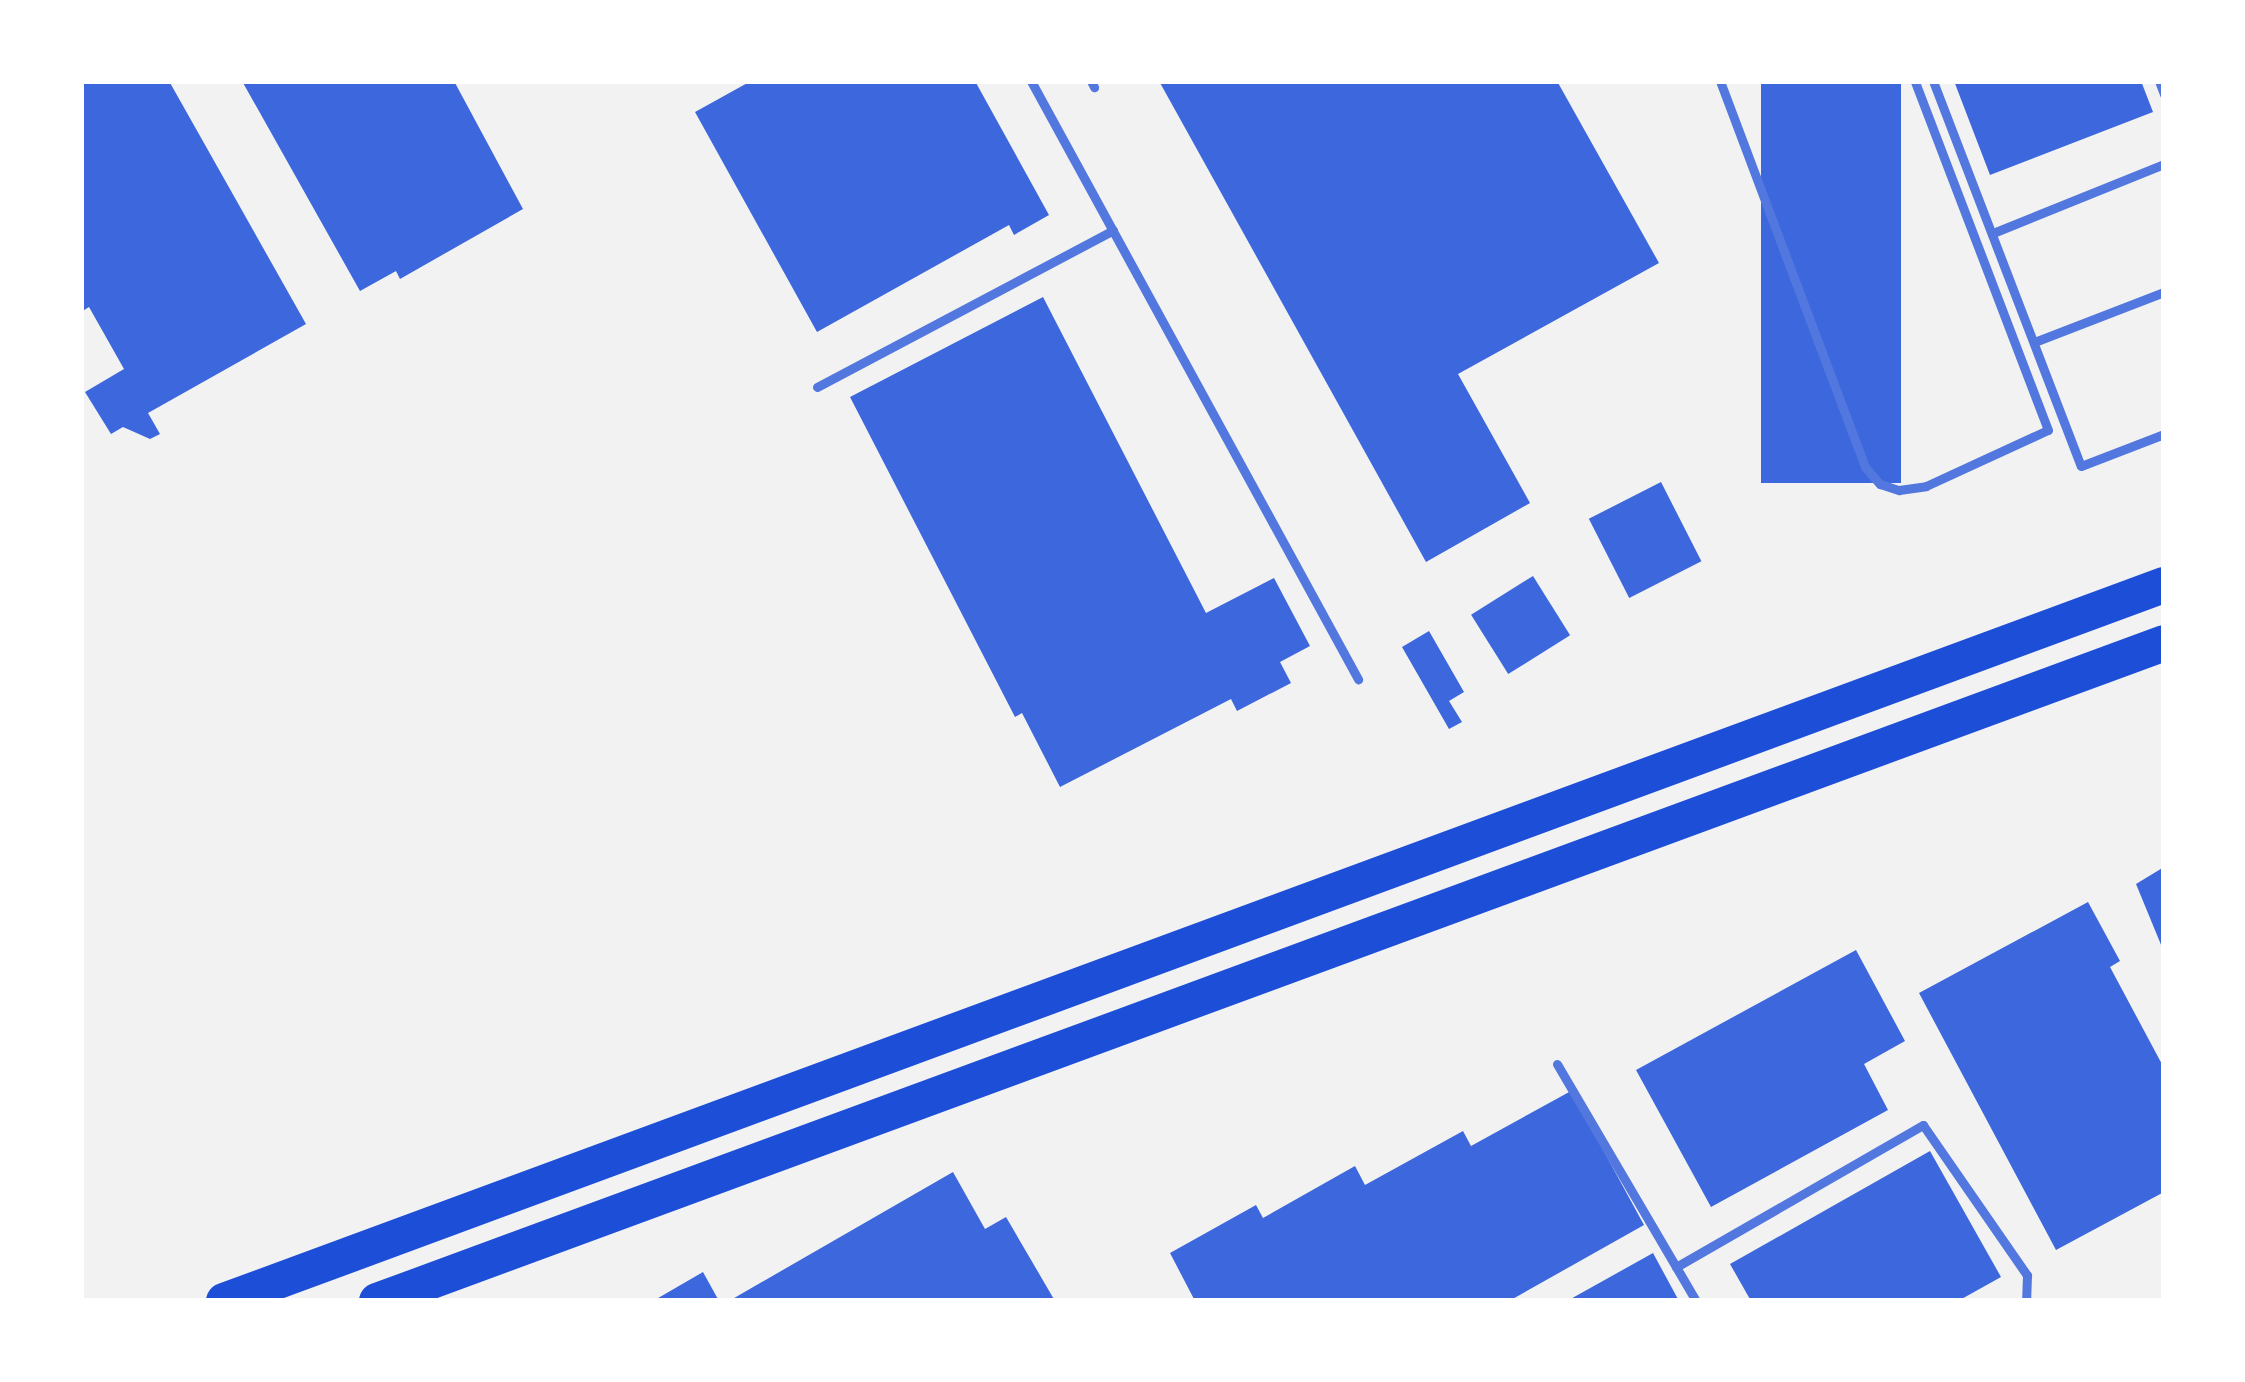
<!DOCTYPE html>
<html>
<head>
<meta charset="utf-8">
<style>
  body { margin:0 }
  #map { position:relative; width:2245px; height:1382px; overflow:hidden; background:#f2f2f2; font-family:"Alegreya Sans",sans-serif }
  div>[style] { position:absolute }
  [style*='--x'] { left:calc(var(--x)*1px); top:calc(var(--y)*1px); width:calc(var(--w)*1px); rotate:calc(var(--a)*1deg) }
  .building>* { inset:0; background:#3d67dc; transform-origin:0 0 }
  .service>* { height:9px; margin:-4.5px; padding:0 4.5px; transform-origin:4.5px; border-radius:4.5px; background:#5277de }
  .motorway>* { height:36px; margin:-18px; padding:0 18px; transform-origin:18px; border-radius:18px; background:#1d4ed8 }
  span { translate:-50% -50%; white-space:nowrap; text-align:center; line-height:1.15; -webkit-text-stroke:12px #fff; paint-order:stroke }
  .frame { position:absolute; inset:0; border:84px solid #fff; pointer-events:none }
</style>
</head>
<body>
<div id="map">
  <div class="building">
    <i style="clip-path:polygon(81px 81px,169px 81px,306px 324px,148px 413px,160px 434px,150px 439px,123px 427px,111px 434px,85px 392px,124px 369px,89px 307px,81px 312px)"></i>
    <i style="clip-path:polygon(242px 81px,454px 81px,523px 209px,400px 279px,396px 271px,360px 291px)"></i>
    <i style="clip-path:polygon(751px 81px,975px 81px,1049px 215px,1014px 235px,1009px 225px,817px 332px,695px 112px)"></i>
    <i style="clip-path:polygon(1159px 81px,1557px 81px,1659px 263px,1458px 374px,1530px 503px,1426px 562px)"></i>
    <i style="left:1761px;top:81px;width:140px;height:402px"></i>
    <i style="clip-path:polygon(1954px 81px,2141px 81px,2153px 112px,1990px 175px)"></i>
    <i style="clip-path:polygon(1043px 297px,1206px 613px,1274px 578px,1310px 646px,1280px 662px,1291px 683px,1237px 711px,1231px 699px,1060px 787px,1022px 713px,1015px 717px,850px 397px)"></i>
    <i style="left:1661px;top:482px;width:89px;height:81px;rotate:63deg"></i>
    <i style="left:1533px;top:576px;width:70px;height:73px;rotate:58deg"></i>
    <i style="clip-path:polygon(1429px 631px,1464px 692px,1449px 701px,1462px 722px,1449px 729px,1402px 647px)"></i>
    <i style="clip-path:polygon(2164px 867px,2164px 952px,2136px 884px)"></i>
    <i style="clip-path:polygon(2088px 902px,2120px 961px,2110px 967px,2164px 1068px,2164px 1192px,2056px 1250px,1919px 993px)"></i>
    <i style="clip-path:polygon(1856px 950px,1905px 1041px,1864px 1064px,1888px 1110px,1711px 1207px,1636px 1070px)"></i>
    <i style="clip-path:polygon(1571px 1091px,1644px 1225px,1509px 1301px,1195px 1301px,1170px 1253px,1256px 1205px,1263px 1218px,1355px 1166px,1365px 1185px,1463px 1131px,1471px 1146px)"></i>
    <i style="clip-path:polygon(1930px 1151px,2001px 1277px,1958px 1301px,1751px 1301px,1730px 1264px)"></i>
    <i style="clip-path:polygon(953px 1172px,985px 1229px,1006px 1217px,1055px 1301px,729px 1301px)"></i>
    <i style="clip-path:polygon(1653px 1253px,1679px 1301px,1567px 1301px)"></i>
    <i style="clip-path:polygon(703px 1272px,719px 1301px,653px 1301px)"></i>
  </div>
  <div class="service">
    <i style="--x:1031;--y:81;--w:682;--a:61.33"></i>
    <i style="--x:1091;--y:81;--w:7;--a:63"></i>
    <i style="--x:1720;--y:81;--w:412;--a:69.4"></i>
    <i style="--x:1865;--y:467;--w:23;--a:49"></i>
    <i style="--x:1880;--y:484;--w:20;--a:18"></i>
    <i style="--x:1899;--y:490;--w:27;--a:-8"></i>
    <i style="--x:1926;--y:486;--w:134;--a:-24.7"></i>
    <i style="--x:2048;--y:430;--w:373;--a:-110.9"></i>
    <i style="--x:1933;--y:81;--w:412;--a:69"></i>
    <i style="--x:2081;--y:466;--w:89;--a:-21.1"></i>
    <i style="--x:2159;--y:81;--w:14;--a:69"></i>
    <i style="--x:1993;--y:233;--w:184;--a:-22"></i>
    <i style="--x:2037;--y:341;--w:136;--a:-21.1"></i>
    <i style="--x:817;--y:387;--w:335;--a:-27.9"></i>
    <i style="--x:1557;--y:1064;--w:275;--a:59.6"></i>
    <i style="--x:1676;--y:1267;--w:285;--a:-29.9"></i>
    <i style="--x:1923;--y:1125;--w:183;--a:55.3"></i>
    <i style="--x:2027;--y:1275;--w:26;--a:92"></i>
  </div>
  <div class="motorway">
    <i style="--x:224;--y:1301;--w:2068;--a:-20.26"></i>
    <i style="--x:377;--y:1301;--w:1904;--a:-20.21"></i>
  </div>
  <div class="frame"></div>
</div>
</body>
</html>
